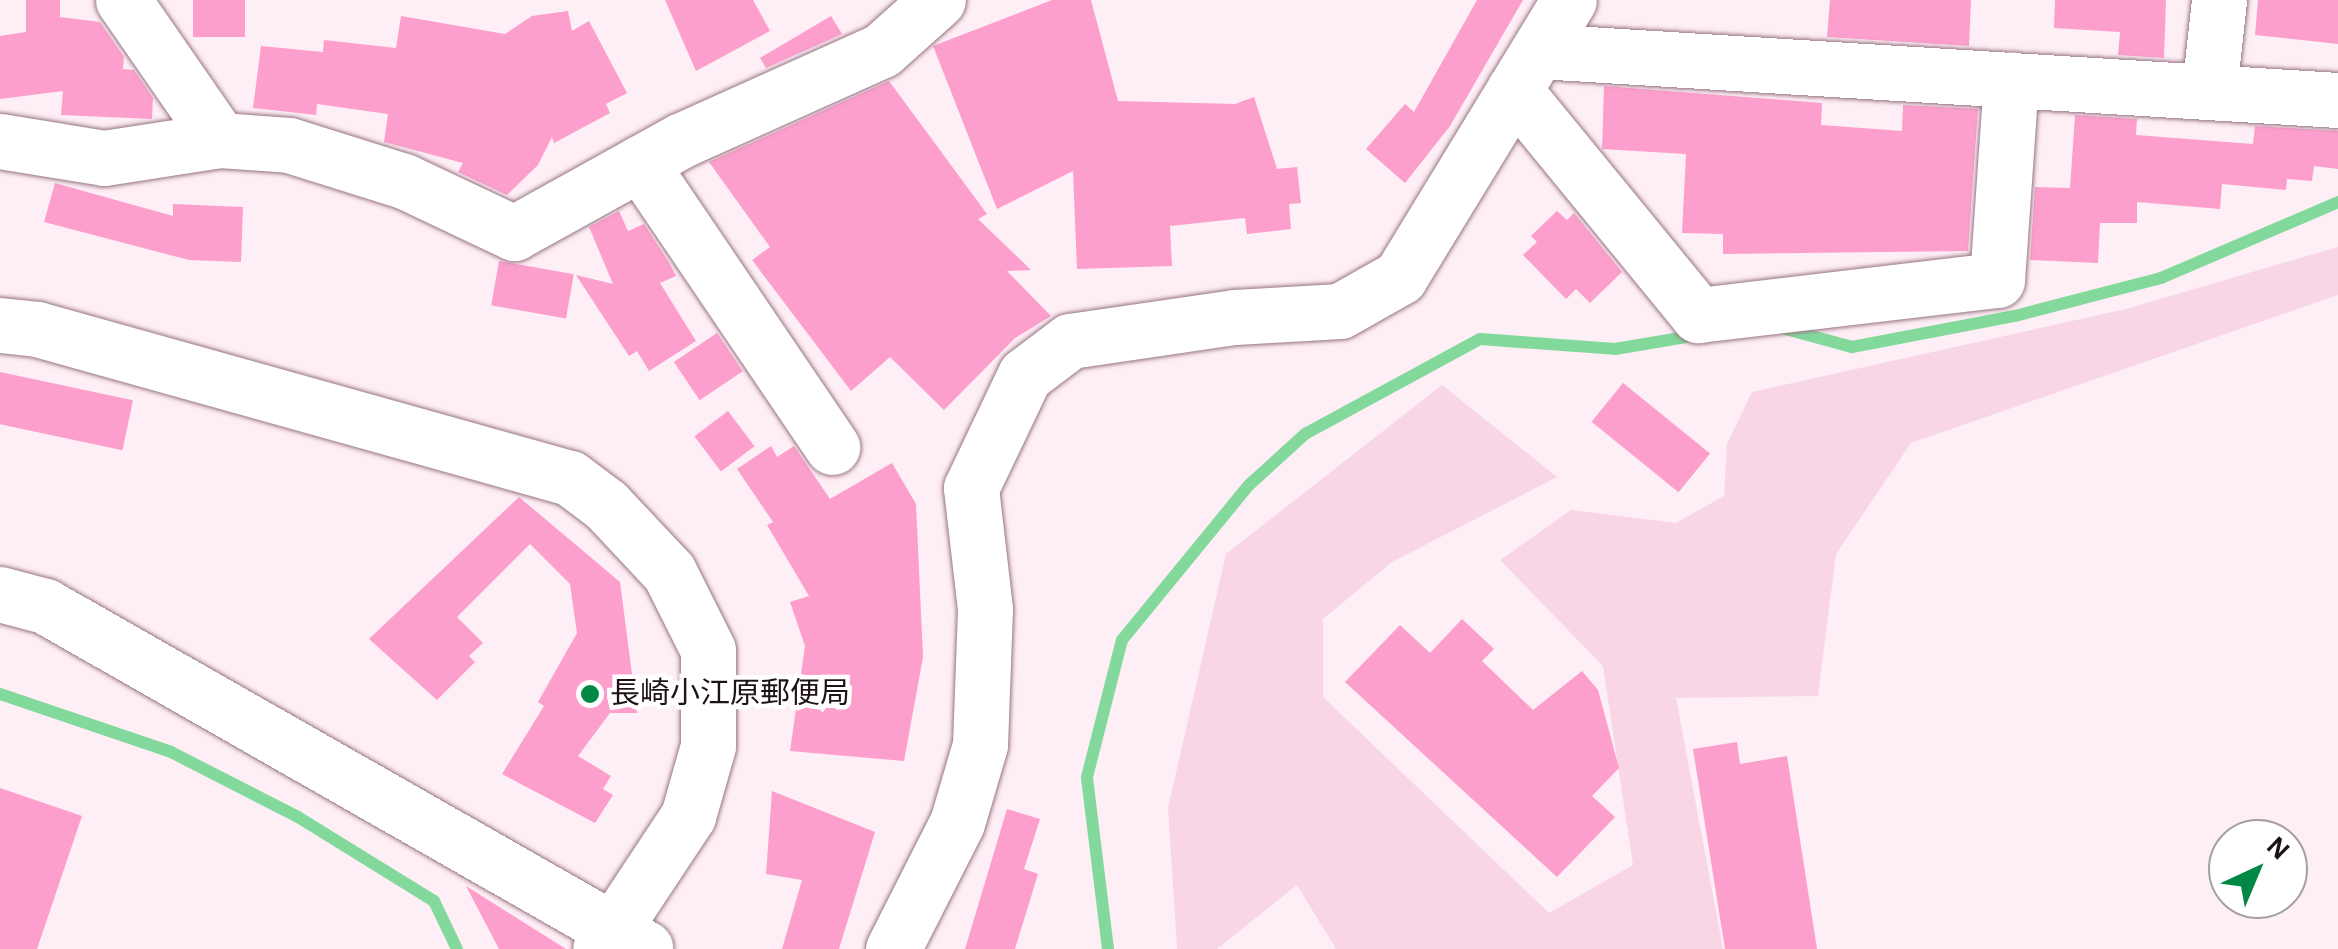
<!DOCTYPE html>
<html>
<head>
<meta charset="utf-8">
<style>
  body { margin:0 }
  #map { position:relative; width:2338px; height:949px; overflow:hidden; background:#feeef5; font-family:"Alegreya Sans","Noto Sans JP",sans-serif }
  div>[style] { position:absolute }
  [style*='--x'] { left:calc(var(--x)*1px); top:calc(var(--y)*1px); width:calc(var(--w)*1px); rotate:calc(var(--a)*1deg) }
  .green>* { inset:0; background:#f9d6e5 }
  .stream>* { height:12px; margin:-6px; padding:0 6px; transform-origin:6px; border-radius:6px; background:#82d99b }
  .building>* { inset:0; background:#fc9fcc; transform-origin:0 0 }
  .roads { filter:drop-shadow(0 0 2px #977584) drop-shadow(0 0 2px #977584) }
  .minor>* { height:55px; margin:-27.5px; padding:0 27.5px; transform-origin:27.5px; border-radius:27.5px; background:#fff }
  .dots>* { width:28px; height:28px; translate:-50% -50%; box-sizing:border-box; border:5px solid #fff; border-radius:50% }
  span { translate:-50% -50%; white-space:nowrap; text-align:center; line-height:1.15; -webkit-text-stroke:9px #fff; paint-order:stroke }
  .poi-label { font-size:30px; color:#1e1218 }
  .left { translate:0 -50%; text-align:left }
  .north { position:absolute; left:2208px; top:819px; width:100px; height:100px; box-sizing:border-box; background:#fff; border:2px solid #a5a0a3; border-radius:50%; rotate:44deg; font-size:28px; font-weight:700; line-height:40px; text-align:center; color:#1e1218 }
  .north::after { content:''; display:block; margin:auto; width:35px; height:45px; background:#084; clip-path:polygon(50% 0,100% 100%,50% 72%,0 100%) }
</style>
</head>
<body>
<div id="map">
  <div class="green">
    <i style="clip-path:polygon(2338px 247px,2338px 295px,1911px 443px,1836px 554px,1818px 696px,1676px 698px,1723px 949px,1336px 949px,1297px 885px,1217px 949px,1177px 949px,1168px 808px,1226px 554px,1442px 385px,1557px 477px,1392px 562px,1323px 619px,1323px 697px,1549px 913px,1633px 865px,1603px 666px,1500px 560px,1571px 510px,1676px 523px,1724px 496px,1727px 444px,1752px 392px,2126px 309px)"></i>
  </div>
  <div class="stream">
    <i style="--x:1782;--y:328;--w:73;--a:15.2"></i>
    <i style="--x:1852;--y:347;--w:166;--a:-10.8"></i>
    <i style="--x:2015;--y:316;--w:151;--a:-14.6"></i>
    <i style="--x:2161;--y:278;--w:193;--a:-23.2"></i>
    <i style="--x:0;--y:694;--w:181;--a:18.7"></i>
    <i style="--x:171;--y:752;--w:143;--a:27.1"></i>
    <i style="--x:298;--y:817;--w:160;--a:31.7"></i>
    <i style="--x:434;--y:901;--w:53;--a:64.4"></i>
    <i style="--x:1108;--y:949;--w:173;--a:-97"></i>
    <i style="--x:1087;--y:777;--w:141;--a:-75.7"></i>
    <i style="--x:1122;--y:640;--w:200;--a:-50.7"></i>
    <i style="--x:1249;--y:485;--w:76;--a:-42.3"></i>
    <i style="--x:1305;--y:434;--w:199;--a:-28.5"></i>
    <i style="--x:1480;--y:339;--w:135;--a:4.2"></i>
    <i style="--x:1615;--y:349;--w:84;--a:-9.6"></i>
  </div>
  <div class="building">
    <i style="clip-path:polygon(26px 0,60px 0,60px 17px,100px 22px,124px 57px,123px 69px,134px 70px,153px 98px,152px 119px,61px 115px,63px 91px,0 99px,0 36px,26px 32px)"></i>
    <i style="left:193px;top:0;width:52px;height:37px"></i>
    <i style="clip-path:polygon(665px 0,753px 0,770px 31px,696px 71px)"></i>
    <i style="clip-path:polygon(1052px 0,1091px 0,1118px 101px,1235px 104px,1254px 97px,1277px 169px,1297px 167px,1301px 203px,1289px 204px,1291px 229px,1247px 234px,1245px 218px,1170px 226px,1172px 266px,1077px 269px,1073px 171px,997px 209px,933px 46px)"></i>
    <i style="clip-path:polygon(1477px 0,1523px 0,1450px 126px,1405px 183px,1366px 149px,1405px 104px,1414px 112px)"></i>
    <i style="clip-path:polygon(1830px 0,1971px 0,1969px 46px,1827px 37px)"></i>
    <i style="clip-path:polygon(2055px 0,2166px 0,2164px 58px,2118px 55px,2120px 32px,2054px 28px)"></i>
    <i style="clip-path:polygon(2258px 0,2338px 0,2338px 44px,2255px 35px)"></i>
    <i style="clip-path:polygon(568px 11px,572px 31px,589px 21px,627px 93px,606px 104px,610px 113px,554px 143px,552px 137px,538px 165px,507px 195px,458px 172px,463px 163px,384px 142px,388px 114px,317px 104px,316px 115px,253px 108px,261px 46px,323px 52px,324px 40px,396px 48px,401px 16px,505px 34px,532px 16px)"></i>
    <i style="clip-path:polygon(831px 16px,842px 34px,766px 68px,760px 58px)"></i>
    <i style="clip-path:polygon(889px 81px,987px 214px,978px 219px,1031px 270px,1007px 271px,1051px 316px,1015px 338px,944px 410px,890px 357px,851px 391px,752px 260px,770px 247px,709px 162px)"></i>
    <i style="clip-path:polygon(1604px 86px,1822px 103px,1821px 125px,1902px 131px,1903px 105px,1978px 109px,1968px 251px,1723px 254px,1723px 234px,1682px 233px,1686px 154px,1602px 149px)"></i>
    <i style="clip-path:polygon(2075px 115px,2137px 119px,2136px 135px,2253px 144px,2255px 126px,2338px 131px,2338px 169px,2314px 166px,2312px 181px,2287px 179px,2286px 190px,2222px 184px,2220px 209px,2137px 202px,2137px 223px,2100px 223px,2098px 263px,2030px 260px,2035px 187px,2070px 188px)"></i>
    <i style="clip-path:polygon(55px 183px,173px 216px,173px 204px,243px 207px,241px 262px,189px 260px,44px 222px)"></i>
    <i style="clip-path:polygon(619px 211px,628px 231px,644px 224px,670px 264px,676px 276px,660px 283px,696px 341px,649px 371px,637px 351px,629px 356px,576px 275px,613px 284px,589px 227px)"></i>
    <i style="clip-path:polygon(1557px 211px,1567px 220px,1574px 213px,1622px 272px,1590px 303px,1576px 289px,1566px 299px,1523px 255px,1537px 242px,1531px 236px)"></i>
    <i style="left:499px;top:261px;width:76px;height:45px;rotate:10deg"></i>
    <i style="left:717px;top:333px;width:46px;height:52px;rotate:56deg"></i>
    <i style="left:0;top:372px;width:136px;height:51px;rotate:12deg"></i>
    <i style="left:1623px;top:383px;width:112px;height:50px;rotate:39deg"></i>
    <i style="left:728px;top:411px;width:44px;height:42px;rotate:53deg"></i>
    <i style="clip-path:polygon(771px 446px,777px 457px,794px 446px,830px 499px,892px 463px,916px 504px,923px 657px,904px 761px,790px 751px,805px 646px,790px 602px,809px 596px,767px 525px,773px 522px,737px 469px)"></i>
    <i style="clip-path:polygon(519px 497px,620px 582px,637px 713px,610px 713px,578px 756px,611px 776px,603px 789px,613px 795px,595px 823px,502px 774px,544px 706px,538px 702px,577px 633px,570px 584px,530px 544px,457px 617px,483px 643px,469px 656px,475px 662px,437px 700px,369px 639px)"></i>
    <i style="clip-path:polygon(1462px 619px,1494px 649px,1482px 661px,1533px 710px,1582px 671px,1598px 690px,1619px 768px,1592px 796px,1615px 817px,1557px 877px,1345px 682px,1400px 625px,1430px 653px)"></i>
    <i style="clip-path:polygon(1737px 742px,1740px 764px,1787px 756px,1817px 949px,1725px 949px,1693px 749px)"></i>
    <i style="clip-path:polygon(0 788px,82px 816px,37px 949px,0 949px)"></i>
    <i style="clip-path:polygon(772px 791px,875px 832px,839px 949px,782px 949px,802px 880px,766px 874px)"></i>
    <i style="clip-path:polygon(1007px 809px,1040px 819px,1024px 869px,1038px 874px,1015px 949px,965px 949px)"></i>
    <i style="clip-path:polygon(466px 886px,566px 949px,499px 949px)"></i>
  </div>
  <div class="roads">
    <div class="minor">
      <i style="--x:123;--y:0;--w:170;--a:55.3"></i>
      <i style="--x:1539;--y:51;--w:801;--a:3.51"></i>
      <i style="--x:1514;--y:90;--w:291;--a:50.7"></i>
      <i style="--x:1698;--y:315;--w:301;--a:-6.7"></i>
      <i style="--x:1997;--y:280;--w:201;--a:-86"></i>
      <i style="--x:2209;--y:91;--w:92;--a:-83.7"></i>
      <i style="--x:0;--y:141;--w:105;--a:9.3"></i>
      <i style="--x:104;--y:158;--w:117;--a:-8.8"></i>
      <i style="--x:220;--y:140;--w:69;--a:4.1"></i>
      <i style="--x:289;--y:145;--w:121;--a:17.4"></i>
      <i style="--x:404;--y:181;--w:122;--a:25.3"></i>
      <i style="--x:514;--y:233;--w:192;--a:-29"></i>
      <i style="--x:682;--y:140;--w:219;--a:-24.2"></i>
      <i style="--x:882;--y:50;--w:75;--a:-41.8"></i>
      <i style="--x:640;--y:163;--w:343;--a:55.9"></i>
      <i style="--x:0;--y:325;--w:37;--a:6"></i>
      <i style="--x:37;--y:329;--w:553;--a:15.62"></i>
      <i style="--x:570;--y:478;--w:45;--a:36.9"></i>
      <i style="--x:606;--y:505;--w:92;--a:46.8"></i>
      <i style="--x:669;--y:572;--w:87;--a:63.4"></i>
      <i style="--x:708;--y:650;--w:96;--a:90"></i>
      <i style="--x:708;--y:746;--w:73;--a:105.9"></i>
      <i style="--x:688;--y:816;--w:159;--a:123.5"></i>
      <i style="--x:0;--y:594;--w:47;--a:14.9"></i>
      <i style="--x:45;--y:606;--w:691;--a:29.68"></i>
      <i style="--x:893;--y:949;--w:141;--a:-63.1"></i>
      <i style="--x:957;--y:823;--w:81;--a:-73.6"></i>
      <i style="--x:980;--y:745;--w:136;--a:-87.9"></i>
      <i style="--x:985;--y:609;--w:122;--a:-96.6"></i>
      <i style="--x:971;--y:488;--w:125;--a:-64.5"></i>
      <i style="--x:1025;--y:375;--w:56;--a:-37.1"></i>
      <i style="--x:1070;--y:341;--w:167;--a:-8.3"></i>
      <i style="--x:1235;--y:317;--w:105;--a:-3.3"></i>
      <i style="--x:1340;--y:311;--w:69;--a:-29.5"></i>
      <i style="--x:1400;--y:277;--w:324;--a:-58.6"></i>
    </div>
  </div>
  <div class="dots">
    <i style="left:590px;top:694px;background:#084"></i>
  </div>
  <div class="poi-label">
    <span class="left" style="left:610px;top:694px">長崎小江原郵便局</span>
  </div>
  <div class="north">N</div>
</div>
</body>
</html>
